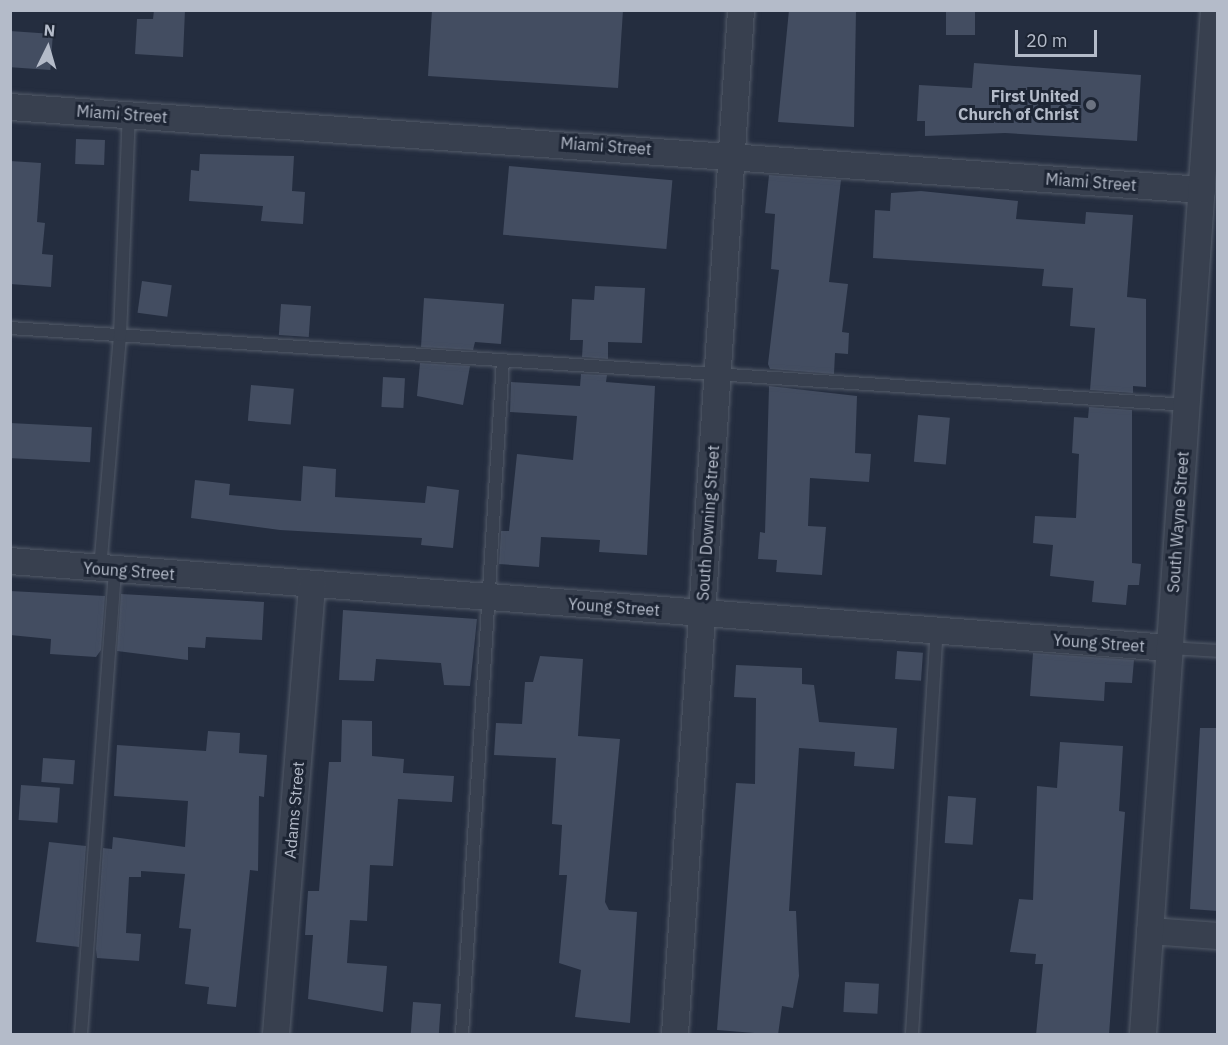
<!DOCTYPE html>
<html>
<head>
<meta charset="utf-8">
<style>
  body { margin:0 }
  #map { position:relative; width:1228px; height:1045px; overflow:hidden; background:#242d3f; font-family:"IBM Plex Sans",sans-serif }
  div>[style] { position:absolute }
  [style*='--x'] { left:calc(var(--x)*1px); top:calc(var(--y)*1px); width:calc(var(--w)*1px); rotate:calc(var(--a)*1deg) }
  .building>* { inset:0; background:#434d61; transform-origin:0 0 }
  .roads { filter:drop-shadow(0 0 2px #535b69) drop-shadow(0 0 2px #535b69) }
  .lane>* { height:12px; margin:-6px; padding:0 6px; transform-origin:6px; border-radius:6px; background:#38404f }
  .street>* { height:26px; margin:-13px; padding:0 13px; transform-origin:13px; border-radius:13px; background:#38404f }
  .dots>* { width:16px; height:16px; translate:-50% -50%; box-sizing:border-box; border:3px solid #1d2534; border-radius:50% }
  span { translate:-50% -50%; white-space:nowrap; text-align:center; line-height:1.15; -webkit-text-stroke:6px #1d2534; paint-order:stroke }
  .poi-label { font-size:16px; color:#b4bbc9; font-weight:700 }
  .right { translate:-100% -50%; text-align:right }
  .street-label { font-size:16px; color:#b4bbc9 }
  .frame { position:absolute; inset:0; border:12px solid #b4bbc9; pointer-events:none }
  .north { position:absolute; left:18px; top:18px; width:60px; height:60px; -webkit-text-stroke:4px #1d2534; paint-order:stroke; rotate:5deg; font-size:16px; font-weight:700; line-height:24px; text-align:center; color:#b4bbc9 }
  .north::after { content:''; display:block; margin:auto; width:21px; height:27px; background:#b4bbc9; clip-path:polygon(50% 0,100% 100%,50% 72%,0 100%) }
  .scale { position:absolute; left:1015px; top:30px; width:82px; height:27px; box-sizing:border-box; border:3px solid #b4bbc9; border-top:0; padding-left:8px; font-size:18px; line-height:21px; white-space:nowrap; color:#b4bbc9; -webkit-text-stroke:4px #1d2534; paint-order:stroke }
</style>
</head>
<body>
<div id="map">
  <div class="building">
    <i style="clip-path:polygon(154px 10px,185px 10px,183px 57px,135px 54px,137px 19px,153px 19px)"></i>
    <i style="clip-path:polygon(432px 10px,623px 10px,618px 88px,428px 76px)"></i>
    <i style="clip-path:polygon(789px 10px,856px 10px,854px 127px,778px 122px)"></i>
    <i style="left:946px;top:10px;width:29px;height:25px"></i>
    <i style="left:10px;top:31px;width:43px;height:36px;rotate:4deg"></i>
    <i style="clip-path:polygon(974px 63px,1141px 75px,1137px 141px,1005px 133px,925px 136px,925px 121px,917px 121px,919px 85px,972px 88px)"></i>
    <i style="left:76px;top:139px;width:29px;height:25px;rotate:2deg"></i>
    <i style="clip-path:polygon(200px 154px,294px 156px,292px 191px,305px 192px,303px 224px,261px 221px,263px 206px,189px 201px,191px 170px,199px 171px)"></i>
    <i style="clip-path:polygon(10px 161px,41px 163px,37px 222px,45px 223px,42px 254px,53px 255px,51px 287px,10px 284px)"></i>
    <i style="left:509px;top:166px;width:164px;height:69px;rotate:5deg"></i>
    <i style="clip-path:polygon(769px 175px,841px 180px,829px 282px,848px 284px,842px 332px,849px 333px,848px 354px,835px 353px,834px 374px,770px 369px,768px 364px,779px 270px,771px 269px,775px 214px,765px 213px)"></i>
    <i style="clip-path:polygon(921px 191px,1018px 201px,1016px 219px,1085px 224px,1086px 212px,1133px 215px,1127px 297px,1146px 299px,1146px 387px,1133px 386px,1133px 393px,1090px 390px,1095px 328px,1070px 326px,1073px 288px,1042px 286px,1044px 269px,873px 258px,875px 210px,890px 211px,891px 193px)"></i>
    <i style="left:142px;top:281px;width:30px;height:32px;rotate:8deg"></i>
    <i style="clip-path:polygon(595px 286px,645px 288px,642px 343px,608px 342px,608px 359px,582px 357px,583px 340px,570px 340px,572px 299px,594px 300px)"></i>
    <i style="clip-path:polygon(424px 298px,504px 304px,501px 344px,475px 342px,473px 350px,421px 347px)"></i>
    <i style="left:281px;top:304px;width:30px;height:31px;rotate:4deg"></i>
    <i style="clip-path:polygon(420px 363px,470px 366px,463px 405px,417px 396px)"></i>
    <i style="clip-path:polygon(581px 374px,607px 375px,606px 382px,655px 386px,647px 555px,599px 552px,600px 540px,541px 537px,539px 567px,499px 564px,501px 531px,509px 531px,517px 454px,573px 460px,577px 416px,510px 412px,511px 382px,580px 386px)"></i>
    <i style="left:383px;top:377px;width:22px;height:30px;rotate:3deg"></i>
    <i style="left:251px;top:385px;width:43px;height:36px;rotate:5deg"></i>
    <i style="clip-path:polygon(769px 386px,857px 396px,855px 453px,871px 454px,869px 482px,810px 478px,808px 526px,826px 527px,822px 575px,776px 572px,777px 560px,758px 559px,760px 532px,765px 533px)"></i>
    <i style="clip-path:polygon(1089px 407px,1132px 410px,1132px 563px,1141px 564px,1139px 585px,1128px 585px,1126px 605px,1092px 602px,1094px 581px,1050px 576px,1053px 545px,1033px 543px,1035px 516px,1076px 518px,1079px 454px,1072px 453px,1074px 417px,1088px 418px)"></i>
    <i style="left:918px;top:415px;width:32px;height:47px;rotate:5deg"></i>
    <i style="left:10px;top:423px;width:82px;height:35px;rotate:3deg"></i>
    <i style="clip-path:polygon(303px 466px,336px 469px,335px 497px,425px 503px,427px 486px,459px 490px,453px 548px,421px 545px,422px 538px,280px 530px,191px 518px,195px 480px,230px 484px,229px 495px,301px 501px)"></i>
    <i style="clip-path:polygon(10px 591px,105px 596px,101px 650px,96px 657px,50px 654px,51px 639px,10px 635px)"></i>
    <i style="clip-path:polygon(121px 594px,264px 602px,262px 640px,206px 637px,205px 648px,188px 647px,188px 660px,117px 651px)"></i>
    <i style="clip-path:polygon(343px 610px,477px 619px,470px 686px,444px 685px,441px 663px,376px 659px,374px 681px,339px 680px)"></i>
    <i style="left:897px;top:651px;width:26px;height:28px;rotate:4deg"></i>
    <i style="clip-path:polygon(1033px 653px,1134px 660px,1132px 683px,1105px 682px,1104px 701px,1030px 696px)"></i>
    <i style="clip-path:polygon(540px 656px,583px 659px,578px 736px,620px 739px,605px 902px,609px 910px,637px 912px,630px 1023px,575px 1017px,581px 970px,559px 963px,567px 875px,559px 875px,562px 825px,552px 824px,556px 758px,494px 755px,496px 723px,522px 724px,525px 682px,533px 682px)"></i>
    <i style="clip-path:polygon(736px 665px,802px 668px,802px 684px,814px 685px,819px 722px,897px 728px,894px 769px,854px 766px,855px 752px,799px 748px,789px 911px,796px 911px,799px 976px,793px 1008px,782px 1006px,778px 1035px,717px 1030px,736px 783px,755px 784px,756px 698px,734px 697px)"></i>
    <i style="clip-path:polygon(342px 720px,372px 721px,372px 756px,404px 759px,403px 773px,454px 776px,452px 802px,398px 799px,393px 866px,370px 865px,367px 921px,350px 920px,347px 963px,387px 966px,383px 1012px,308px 999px,313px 935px,305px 935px,308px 891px,319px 891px,329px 762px,341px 762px)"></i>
    <i style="clip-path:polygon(1200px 728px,1218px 728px,1218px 911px,1190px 909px)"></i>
    <i style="clip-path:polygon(208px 731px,240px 733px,239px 753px,267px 755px,264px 797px,259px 796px,258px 871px,250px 870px,236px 1007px,207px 1004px,209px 987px,185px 984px,191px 929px,179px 928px,185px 874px,141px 871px,141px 877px,129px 877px,126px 933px,141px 934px,139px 961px,97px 958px,96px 949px,103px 848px,112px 849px,113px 837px,185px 847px,188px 801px,114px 796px,117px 745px,206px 751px)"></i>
    <i style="clip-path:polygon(1060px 742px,1123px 746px,1119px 811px,1125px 812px,1109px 1035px,1036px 1035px,1043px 964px,1035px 964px,1036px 954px,1010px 952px,1019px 899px,1033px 900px,1037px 786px,1057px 788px)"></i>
    <i style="left:43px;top:758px;width:32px;height:24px;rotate:4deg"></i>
    <i style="left:21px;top:785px;width:39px;height:35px;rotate:4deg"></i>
    <i style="left:948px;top:796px;width:28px;height:47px;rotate:4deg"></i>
    <i style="clip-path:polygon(49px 842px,86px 846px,79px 947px,36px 942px)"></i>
    <i style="left:845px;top:982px;width:34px;height:30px;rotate:3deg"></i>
    <i style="left:413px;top:1002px;width:28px;height:33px;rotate:4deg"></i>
  </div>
  <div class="roads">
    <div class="lane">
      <i style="--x:10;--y:328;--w:1180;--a:3.74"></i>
      <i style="--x:100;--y:569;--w:235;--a:-85.1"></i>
      <i style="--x:120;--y:335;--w:220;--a:-87.7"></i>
      <i style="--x:1169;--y:648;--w:49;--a:3.5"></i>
      <i style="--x:81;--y:1034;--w:465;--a:-85.8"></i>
      <i style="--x:462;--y:1034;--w:675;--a:-86.52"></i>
      <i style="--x:912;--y:1034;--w:404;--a:-86.5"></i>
    </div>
    <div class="street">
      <i style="--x:10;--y:107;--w:1195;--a:3.98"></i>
      <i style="--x:10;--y:561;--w:1162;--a:4.29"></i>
      <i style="--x:1150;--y:931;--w:68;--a:4.2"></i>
      <i style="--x:276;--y:1034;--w:450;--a:-85.4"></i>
      <i style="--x:675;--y:1034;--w:1026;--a:-86.31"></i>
      <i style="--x:1143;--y:1034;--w:1026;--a:-86.03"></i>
    </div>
  </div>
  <div class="dots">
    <i style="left:1091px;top:105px;background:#6b7280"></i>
  </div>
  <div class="poi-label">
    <span class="right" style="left:1079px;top:105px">First United<br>Church of Christ</span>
  </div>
  <div class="street-label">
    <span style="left:122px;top:114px;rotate:4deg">Miami Street</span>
    <span style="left:606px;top:146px;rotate:4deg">Miami Street</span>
    <span style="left:1091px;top:182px;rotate:4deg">Miami Street</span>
    <span style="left:1178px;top:522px;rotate:-86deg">South Wayne Street</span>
    <span style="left:708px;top:523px;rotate:-86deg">South Downing Street</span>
    <span style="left:129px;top:571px;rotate:4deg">Young Street</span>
    <span style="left:614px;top:607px;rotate:4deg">Young Street</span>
    <span style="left:1099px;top:643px;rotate:4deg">Young Street</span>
    <span style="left:294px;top:810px;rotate:-85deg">Adams Street</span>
  </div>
  <div class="frame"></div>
  <div class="north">N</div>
  <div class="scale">20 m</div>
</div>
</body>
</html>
